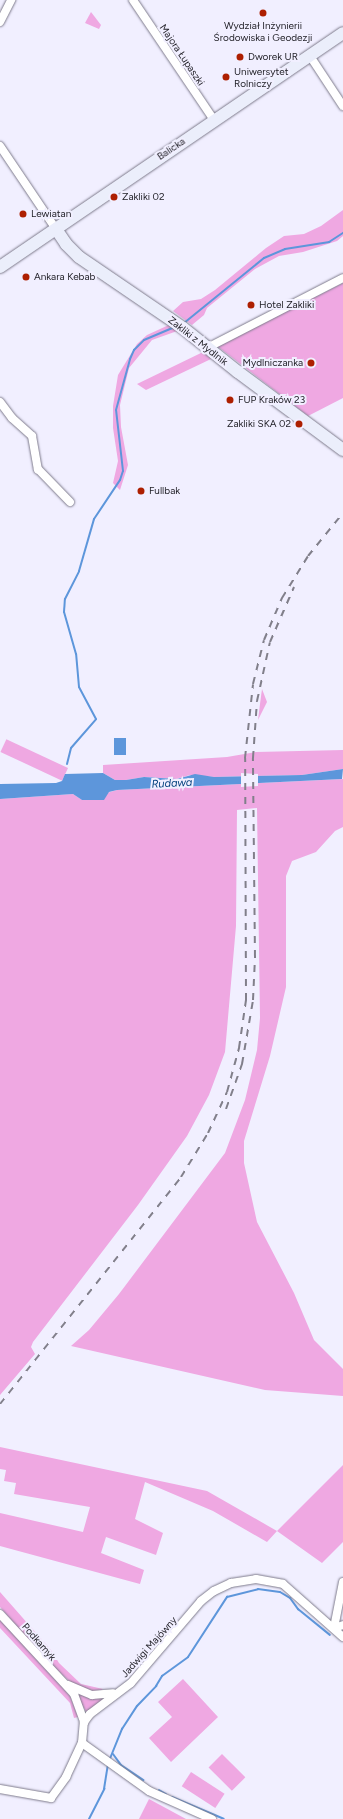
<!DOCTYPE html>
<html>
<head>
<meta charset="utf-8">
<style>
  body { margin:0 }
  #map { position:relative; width:343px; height:1819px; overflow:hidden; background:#f1efff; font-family:Figtree,sans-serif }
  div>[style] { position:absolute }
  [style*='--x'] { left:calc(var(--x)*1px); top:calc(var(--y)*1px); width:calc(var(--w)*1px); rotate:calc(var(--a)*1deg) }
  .green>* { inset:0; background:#efa8e2; transform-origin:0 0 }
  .water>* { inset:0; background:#5d96db; transform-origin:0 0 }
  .pier>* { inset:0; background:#f1efff }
  .stream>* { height:2px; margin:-1px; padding:0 1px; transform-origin:1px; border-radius:1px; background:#5d96db }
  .roads { filter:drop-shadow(0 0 1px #7e7b8c) drop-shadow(0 0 1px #7e7b8c) }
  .street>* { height:8px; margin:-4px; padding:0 4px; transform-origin:4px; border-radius:4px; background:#fff }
  .secondary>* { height:12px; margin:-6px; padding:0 6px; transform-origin:6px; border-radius:6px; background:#ebeefb }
  .rail>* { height:2px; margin-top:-1px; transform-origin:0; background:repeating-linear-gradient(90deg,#817f8a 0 7px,transparent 0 14px) }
  .dots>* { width:11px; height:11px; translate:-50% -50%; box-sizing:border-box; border:2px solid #f1efff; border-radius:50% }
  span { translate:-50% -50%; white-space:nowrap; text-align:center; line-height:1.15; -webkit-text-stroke:4px #f1efff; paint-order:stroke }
  .poi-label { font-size:10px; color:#1e1d24 }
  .left { translate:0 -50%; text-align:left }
  .right { translate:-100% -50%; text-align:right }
  .street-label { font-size:10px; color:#1e1d24 }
  .water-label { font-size:11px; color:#003e7c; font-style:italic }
</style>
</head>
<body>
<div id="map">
  <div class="green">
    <i style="clip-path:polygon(91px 12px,101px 25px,99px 29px,85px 23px)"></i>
    <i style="clip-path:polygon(343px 210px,343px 236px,337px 241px,303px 252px,279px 256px,255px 269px,207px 308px,204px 315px,192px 325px,173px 311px,183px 302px,201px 299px,215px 290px,266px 248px,284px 236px,304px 234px,321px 226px)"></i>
    <i style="clip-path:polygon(343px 283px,343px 398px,308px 416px,217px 346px)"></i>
    <i style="clip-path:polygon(171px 324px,180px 330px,152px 340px,129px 368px,120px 405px,121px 427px,128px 465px,120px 490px,113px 483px,118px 461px,113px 428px,113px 406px,118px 375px,137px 344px,147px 335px)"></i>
    <i style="clip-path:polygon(203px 352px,211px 359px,146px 390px,137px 384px)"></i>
    <i style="clip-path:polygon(262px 689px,267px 702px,258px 720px,260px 704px)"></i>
    <i style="clip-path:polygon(343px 750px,343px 769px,302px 775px,214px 777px,190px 775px,177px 779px,144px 777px,126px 780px,115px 780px,103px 773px,103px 765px,227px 757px,256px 752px)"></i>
    <i style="left:68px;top:768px;width:14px;height:68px;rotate:115deg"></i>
    <i style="clip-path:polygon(343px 779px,343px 827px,335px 831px,316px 852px,292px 861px,286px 876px,286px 987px,270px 1056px,244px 1141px,244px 1163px,257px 1222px,294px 1293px,314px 1340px,343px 1369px,343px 1396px,265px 1390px,71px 1346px,89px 1330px,119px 1294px,225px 1153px,245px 1100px,257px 1050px,260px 1018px,257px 808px,237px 810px,236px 926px,225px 1052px,209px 1095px,187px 1136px,138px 1205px,33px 1342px,31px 1347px,35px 1354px,0 1395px,0 799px,73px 794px,82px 800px,117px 790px)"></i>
    <i style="clip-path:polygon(0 1447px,207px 1491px,277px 1531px,343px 1465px,343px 1542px,322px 1563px,277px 1531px,267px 1542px,213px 1511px,145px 1482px,135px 1519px,163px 1533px,156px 1555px,106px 1537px,101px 1553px,144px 1570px,140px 1584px,0 1546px,0 1513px,83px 1532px,90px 1507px,14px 1494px,16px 1483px,4px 1481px,6px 1470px,0 1469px)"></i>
    <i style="clip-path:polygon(0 1592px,51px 1650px,59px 1663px,81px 1684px,103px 1689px,99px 1692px,77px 1688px,47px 1661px,0 1607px)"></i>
    <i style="clip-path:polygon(0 1620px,70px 1696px,78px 1717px,74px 1718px,70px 1703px,0 1628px)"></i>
    <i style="clip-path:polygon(183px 1679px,218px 1717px,171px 1762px,149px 1738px,172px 1717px,158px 1702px)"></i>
    <i style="clip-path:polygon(74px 1692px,107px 1697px,87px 1713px)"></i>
    <i style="left:222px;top:1754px;width:33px;height:19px;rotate:45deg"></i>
    <i style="left:191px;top:1772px;width:40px;height:17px;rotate:33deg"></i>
    <i style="clip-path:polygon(149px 1799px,186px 1819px,139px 1819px)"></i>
  </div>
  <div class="water">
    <i style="left:126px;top:738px;width:17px;height:12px;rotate:90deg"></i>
    <i style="clip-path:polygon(343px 769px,342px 779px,117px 790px,109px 792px,104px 800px,82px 800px,73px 794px,0 799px,0 784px,56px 783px,62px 781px,65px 774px,103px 773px,115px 780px,126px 780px,144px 777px,177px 779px,195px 774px,214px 777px,302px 775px)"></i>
  </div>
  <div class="pier">
    <i style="clip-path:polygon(241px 773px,258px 774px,258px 786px,241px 787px)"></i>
  </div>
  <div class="stream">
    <i style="--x:184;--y:323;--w:103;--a:-39.1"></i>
    <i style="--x:264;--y:258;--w:23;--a:-23"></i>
    <i style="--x:285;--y:249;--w:45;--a:-9"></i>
    <i style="--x:329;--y:242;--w:17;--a:-33"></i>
    <i style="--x:67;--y:764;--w:16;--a:-76"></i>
    <i style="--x:71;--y:748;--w:38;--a:-49"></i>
    <i style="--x:96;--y:719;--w:36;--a:-118"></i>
    <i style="--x:79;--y:687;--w:33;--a:-95"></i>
    <i style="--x:76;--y:654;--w:44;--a:-105.9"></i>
    <i style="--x:64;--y:612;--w:13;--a:-86"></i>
    <i style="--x:65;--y:599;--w:31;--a:-63"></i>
    <i style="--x:79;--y:571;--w:54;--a:-73.9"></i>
    <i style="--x:94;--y:519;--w:47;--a:-56.3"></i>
    <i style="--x:120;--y:480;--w:9;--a:-72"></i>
    <i style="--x:123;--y:471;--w:61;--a:-96.5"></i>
    <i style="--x:116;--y:410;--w:53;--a:-74.6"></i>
    <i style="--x:130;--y:359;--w:10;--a:-66"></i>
    <i style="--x:134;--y:350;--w:14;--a:-45"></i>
    <i style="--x:144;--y:340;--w:34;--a:-23"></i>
    <i style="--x:113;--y:1754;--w:14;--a:54"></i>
    <i style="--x:121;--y:1765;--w:27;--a:34"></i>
    <i style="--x:109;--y:1761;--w:35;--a:-68"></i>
    <i style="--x:122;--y:1729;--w:27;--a:-57"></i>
    <i style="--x:137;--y:1706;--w:28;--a:-46"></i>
    <i style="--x:156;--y:1686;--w:12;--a:-59"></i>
    <i style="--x:162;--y:1676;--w:32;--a:-36"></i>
    <i style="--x:188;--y:1657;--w:72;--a:-57"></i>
    <i style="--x:227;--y:1597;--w:32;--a:-14"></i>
    <i style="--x:258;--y:1589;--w:22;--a:8"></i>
    <i style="--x:280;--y:1592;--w:12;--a:31"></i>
    <i style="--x:290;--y:1598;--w:14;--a:54"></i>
    <i style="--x:298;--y:1609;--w:41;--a:39.1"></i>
    <i style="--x:159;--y:1790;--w:8;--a:30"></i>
    <i style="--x:172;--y:1797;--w:56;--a:22.9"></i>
    <i style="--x:89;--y:1819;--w:34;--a:-63"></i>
    <i style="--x:104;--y:1789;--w:24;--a:-81"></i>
  </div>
  <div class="roads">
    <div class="street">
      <i style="--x:133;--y:0;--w:145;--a:56"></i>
      <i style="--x:0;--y:22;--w:25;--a:-63"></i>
      <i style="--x:310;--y:56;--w:60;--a:56.6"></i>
      <i style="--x:0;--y:146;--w:100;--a:56"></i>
      <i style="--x:207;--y:348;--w:153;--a:-27.2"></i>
      <i style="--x:0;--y:402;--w:20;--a:53"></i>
      <i style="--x:12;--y:418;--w:27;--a:42"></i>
      <i style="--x:32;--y:436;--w:34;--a:80"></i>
      <i style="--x:38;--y:469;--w:46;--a:45.9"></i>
      <i style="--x:343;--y:1582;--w:47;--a:101.1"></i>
      <i style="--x:334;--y:1628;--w:9;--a:-18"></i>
      <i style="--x:0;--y:1614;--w:109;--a:47.2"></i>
      <i style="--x:74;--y:1694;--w:30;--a:70"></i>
      <i style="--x:68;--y:1685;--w:26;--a:23"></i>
      <i style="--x:92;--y:1695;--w:21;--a:-5"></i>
      <i style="--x:82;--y:1743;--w:82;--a:35.6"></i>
      <i style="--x:149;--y:1791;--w:69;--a:24"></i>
      <i style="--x:0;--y:1789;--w:52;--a:10"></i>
      <i style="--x:51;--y:1798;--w:26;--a:-54"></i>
      <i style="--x:66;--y:1777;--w:38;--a:-65"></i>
      <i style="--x:82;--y:1743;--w:21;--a:-85"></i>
      <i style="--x:84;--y:1722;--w:10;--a:-53"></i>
      <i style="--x:90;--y:1714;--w:51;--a:-37.1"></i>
      <i style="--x:131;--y:1683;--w:108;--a:-49.5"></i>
      <i style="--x:201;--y:1601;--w:16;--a:-38"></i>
      <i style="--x:214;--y:1591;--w:19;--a:-25"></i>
      <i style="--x:231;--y:1583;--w:25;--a:-9"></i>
      <i style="--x:256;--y:1579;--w:27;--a:10"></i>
      <i style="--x:283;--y:1584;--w:80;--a:41.5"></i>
    </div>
    <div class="secondary">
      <i style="--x:56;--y:229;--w:18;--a:56"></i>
      <i style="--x:66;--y:244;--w:18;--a:45"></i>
      <i style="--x:79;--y:257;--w:126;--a:34.3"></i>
      <i style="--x:183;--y:328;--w:70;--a:38.7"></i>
      <i style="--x:238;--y:372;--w:131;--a:36.6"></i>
      <i style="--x:0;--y:267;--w:415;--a:-34.3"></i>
    </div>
  </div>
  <div class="rail">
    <i style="--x:226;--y:1109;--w:48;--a:-70.4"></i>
    <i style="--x:242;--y:1064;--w:65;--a:-80.2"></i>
    <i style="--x:253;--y:1000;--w:43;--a:-87.3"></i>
    <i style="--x:255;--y:957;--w:199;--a:-90.6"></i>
    <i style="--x:253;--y:758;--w:57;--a:-86"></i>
    <i style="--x:257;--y:701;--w:60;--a:-77.6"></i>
    <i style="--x:270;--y:642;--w:60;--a:-66.4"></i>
    <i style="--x:0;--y:1404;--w:290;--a:-51.4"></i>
    <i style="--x:181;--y:1177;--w:52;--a:-58.5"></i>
    <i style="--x:208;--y:1133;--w:45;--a:-65.1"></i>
    <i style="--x:227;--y:1092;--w:46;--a:-74.7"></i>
    <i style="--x:239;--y:1048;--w:49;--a:-81.7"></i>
    <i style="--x:246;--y:1000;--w:242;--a:-90.2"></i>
    <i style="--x:245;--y:758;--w:74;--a:-83.8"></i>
    <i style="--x:253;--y:684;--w:45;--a:-76"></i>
    <i style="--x:264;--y:640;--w:46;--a:-66.8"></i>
    <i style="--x:282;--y:598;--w:49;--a:-58.2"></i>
    <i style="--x:308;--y:556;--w:55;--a:-50.9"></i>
  </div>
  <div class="dots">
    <i style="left:263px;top:13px;background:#ad1f01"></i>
    <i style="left:240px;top:57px;background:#ad1f01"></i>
    <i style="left:226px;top:77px;background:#ad1f01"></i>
    <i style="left:114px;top:197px;background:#ad1f01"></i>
    <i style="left:23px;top:214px;background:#ad1f01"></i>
    <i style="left:26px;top:277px;background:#ad1f01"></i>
    <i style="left:251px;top:305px;background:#ad1f01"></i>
    <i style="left:311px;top:363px;background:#ad1f01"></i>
    <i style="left:230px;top:400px;background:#ad1f01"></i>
    <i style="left:299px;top:424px;background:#ad1f01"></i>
    <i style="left:141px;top:491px;background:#ad1f01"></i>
  </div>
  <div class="poi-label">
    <span style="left:263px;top:31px">Wydział Inżynierii<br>Środowiska i Geodezji</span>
    <span class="left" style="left:248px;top:57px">Dworek UR</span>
    <span class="left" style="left:234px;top:77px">Uniwersytet<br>Rolniczy</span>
    <span class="left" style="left:122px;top:197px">Zakliki 02</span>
    <span class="left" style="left:31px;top:214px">Lewiatan</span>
    <span class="left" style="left:34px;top:277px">Ankara Kebab</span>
    <span class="left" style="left:259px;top:305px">Hotel Zakliki</span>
    <span class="right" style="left:303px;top:363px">Mydlniczanka</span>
    <span class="left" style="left:238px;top:400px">FUP Kraków 23</span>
    <span class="right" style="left:291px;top:424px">Zakliki SKA 02</span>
    <span class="left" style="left:149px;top:491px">Fullbak</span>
  </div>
  <div class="street-label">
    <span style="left:182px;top:55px;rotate:56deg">Majora Łupaszki</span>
    <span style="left:171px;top:149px;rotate:-34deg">Balicka</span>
    <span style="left:198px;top:341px;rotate:38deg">Zakliki z Mydlnik</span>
    <span style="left:39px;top:1642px;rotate:49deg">Podkamyk</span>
    <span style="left:149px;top:1647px;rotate:-48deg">Jadwigi Majówny</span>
  </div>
  <div class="water-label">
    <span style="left:172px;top:784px;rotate:-3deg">Rudawa</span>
  </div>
</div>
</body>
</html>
